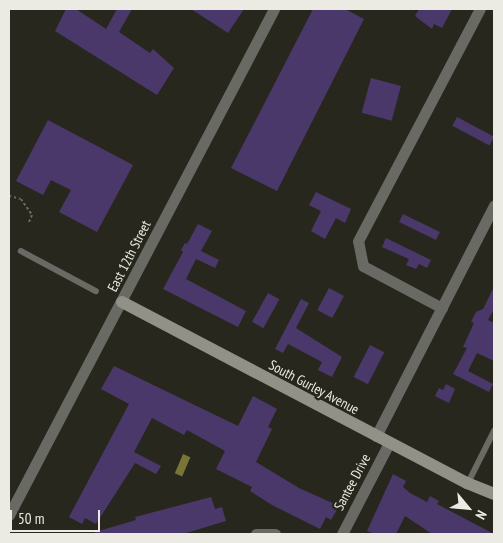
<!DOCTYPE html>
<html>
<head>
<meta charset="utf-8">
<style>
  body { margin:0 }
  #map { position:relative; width:503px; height:543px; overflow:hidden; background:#27271d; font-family:"PT Sans Narrow",sans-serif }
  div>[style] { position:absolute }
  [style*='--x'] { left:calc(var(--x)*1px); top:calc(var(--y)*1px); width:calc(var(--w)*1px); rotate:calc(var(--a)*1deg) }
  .water>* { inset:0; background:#797536; transform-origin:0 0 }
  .building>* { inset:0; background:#4b386a; transform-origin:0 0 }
  .path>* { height:2px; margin-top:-1px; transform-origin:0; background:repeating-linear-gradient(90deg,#696960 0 2.5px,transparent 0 5px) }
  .lane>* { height:5.5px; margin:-2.75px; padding:0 2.75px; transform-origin:2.75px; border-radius:2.75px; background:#6a6a65 }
  .street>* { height:11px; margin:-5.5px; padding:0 5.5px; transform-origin:5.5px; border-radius:5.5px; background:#6a6a65 }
  .secondary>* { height:12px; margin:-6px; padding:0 6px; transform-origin:6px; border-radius:6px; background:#919188 }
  span { translate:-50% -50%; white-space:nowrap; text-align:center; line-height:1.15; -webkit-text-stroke:5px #27271d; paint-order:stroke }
  .street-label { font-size:14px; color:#ebebe4 }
  .frame { position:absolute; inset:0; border:10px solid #ebebe4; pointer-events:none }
  .north { position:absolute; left:443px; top:483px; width:50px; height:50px; -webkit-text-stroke:4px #27271d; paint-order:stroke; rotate:118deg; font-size:14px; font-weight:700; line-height:20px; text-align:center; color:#ebebe4 }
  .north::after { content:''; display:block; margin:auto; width:18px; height:22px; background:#ebebe4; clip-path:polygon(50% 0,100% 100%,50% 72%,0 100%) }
  .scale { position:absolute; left:10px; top:510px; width:90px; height:22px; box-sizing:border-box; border:2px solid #ebebe4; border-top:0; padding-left:6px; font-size:15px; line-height:18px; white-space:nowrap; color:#ebebe4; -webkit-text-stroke:4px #27271d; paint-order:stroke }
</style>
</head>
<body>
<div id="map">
  <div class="water">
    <i style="left:183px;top:454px;width:8px;height:21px;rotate:23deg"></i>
  </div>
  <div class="building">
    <i style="clip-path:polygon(66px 9px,76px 9px,106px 29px,117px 9px,132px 9px,119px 32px,150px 53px,153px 49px,174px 68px,157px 95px,55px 31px)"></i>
    <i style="clip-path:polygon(191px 9px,244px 9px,228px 33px)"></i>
    <i style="clip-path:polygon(313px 9px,345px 9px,364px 19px,277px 191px,231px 168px)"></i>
    <i style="clip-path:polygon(419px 9px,452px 9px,442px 28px,434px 24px,432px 29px,415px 16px)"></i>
    <i style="left:371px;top:78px;width:31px;height:36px;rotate:15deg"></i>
    <i style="left:457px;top:117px;width:42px;height:10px;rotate:28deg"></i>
    <i style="clip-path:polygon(48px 120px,133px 165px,97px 232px,59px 212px,71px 190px,51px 180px,43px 195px,16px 181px)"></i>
    <i style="clip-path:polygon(316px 192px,351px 209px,345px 223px,336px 218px,325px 239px,311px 231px,321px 211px,309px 205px)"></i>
    <i style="left:403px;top:214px;width:41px;height:9px;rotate:26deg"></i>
    <i style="clip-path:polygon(198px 224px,212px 231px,201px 251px,219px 260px,215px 268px,196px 259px,186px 279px,246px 311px,238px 327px,163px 289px,183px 252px,181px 250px,185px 243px,187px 244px)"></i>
    <i style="clip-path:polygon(386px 238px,431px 260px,427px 268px,419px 264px,416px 269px,406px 265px,409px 259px,382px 247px)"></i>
    <i style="clip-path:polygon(494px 287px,494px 309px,488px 320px,494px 323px,494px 361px,477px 353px,468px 371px,493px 384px,489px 392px,453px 374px,467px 348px,463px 347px,474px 323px,471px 322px,476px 312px,483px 309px)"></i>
    <i style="left:329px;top:288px;width:17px;height:25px;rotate:28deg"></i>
    <i style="left:268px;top:293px;width:13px;height:33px;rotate:29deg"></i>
    <i style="clip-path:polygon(301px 299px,309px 303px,296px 328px,342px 357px,332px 377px,318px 370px,322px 362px,288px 344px,283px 353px,275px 349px)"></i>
    <i style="left:370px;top:345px;width:16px;height:36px;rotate:27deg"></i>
    <i style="clip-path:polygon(114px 366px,238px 426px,253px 396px,277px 409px,268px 427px,272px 429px,256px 462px,299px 488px,339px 506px,331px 520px,326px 517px,320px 529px,272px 505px,250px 491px,252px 487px,216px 469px,225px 451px,187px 430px,184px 435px,152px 418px,134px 452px,161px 466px,156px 474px,135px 463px,96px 524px,85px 518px,82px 524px,69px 517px,129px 404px,101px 389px)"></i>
    <i style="clip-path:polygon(446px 384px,455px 389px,449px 403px,435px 396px,439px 388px,443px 390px)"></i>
    <i style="clip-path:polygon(393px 474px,406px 481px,403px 487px,410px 493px,427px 502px,430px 496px,439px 501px,437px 504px,494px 534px,432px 534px,405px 516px,396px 534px,374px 534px,367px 531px)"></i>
    <i style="clip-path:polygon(211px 497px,215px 509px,222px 507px,226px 521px,183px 534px,95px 534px,95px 532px,136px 520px,135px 517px)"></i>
  </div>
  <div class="path">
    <i style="--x:9;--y:196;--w:12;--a:14"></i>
    <i style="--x:21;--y:199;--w:19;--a:55"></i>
    <i style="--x:32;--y:215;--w:8;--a:113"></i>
  </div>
  <div class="lane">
    <i style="--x:21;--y:251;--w:85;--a:28.1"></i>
    <i style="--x:468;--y:483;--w:58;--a:-63.4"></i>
  </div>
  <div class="street">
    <i style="--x:442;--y:308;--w:89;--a:-152"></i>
    <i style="--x:363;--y:266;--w:25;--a:-101"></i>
    <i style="--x:358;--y:241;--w:262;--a:-62.3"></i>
    <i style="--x:376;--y:436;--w:259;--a:-62.9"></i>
    <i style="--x:9;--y:515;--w:571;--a:-62.36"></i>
    <i style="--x:256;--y:534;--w:19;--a:0"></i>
    <i style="--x:342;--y:534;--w:102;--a:-62.7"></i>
  </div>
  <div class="secondary">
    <i style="--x:122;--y:302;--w:390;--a:27.7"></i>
    <i style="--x:467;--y:483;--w:29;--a:22"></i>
  </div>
  <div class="street-label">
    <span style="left:129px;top:256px;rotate:-63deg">East 12th Street</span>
    <span style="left:314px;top:387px;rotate:28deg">South Gurley Avenue</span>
    <span style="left:352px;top:482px;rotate:-62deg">Santee Drive</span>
  </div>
  <div class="frame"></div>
  <div class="north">N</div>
  <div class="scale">50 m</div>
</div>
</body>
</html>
